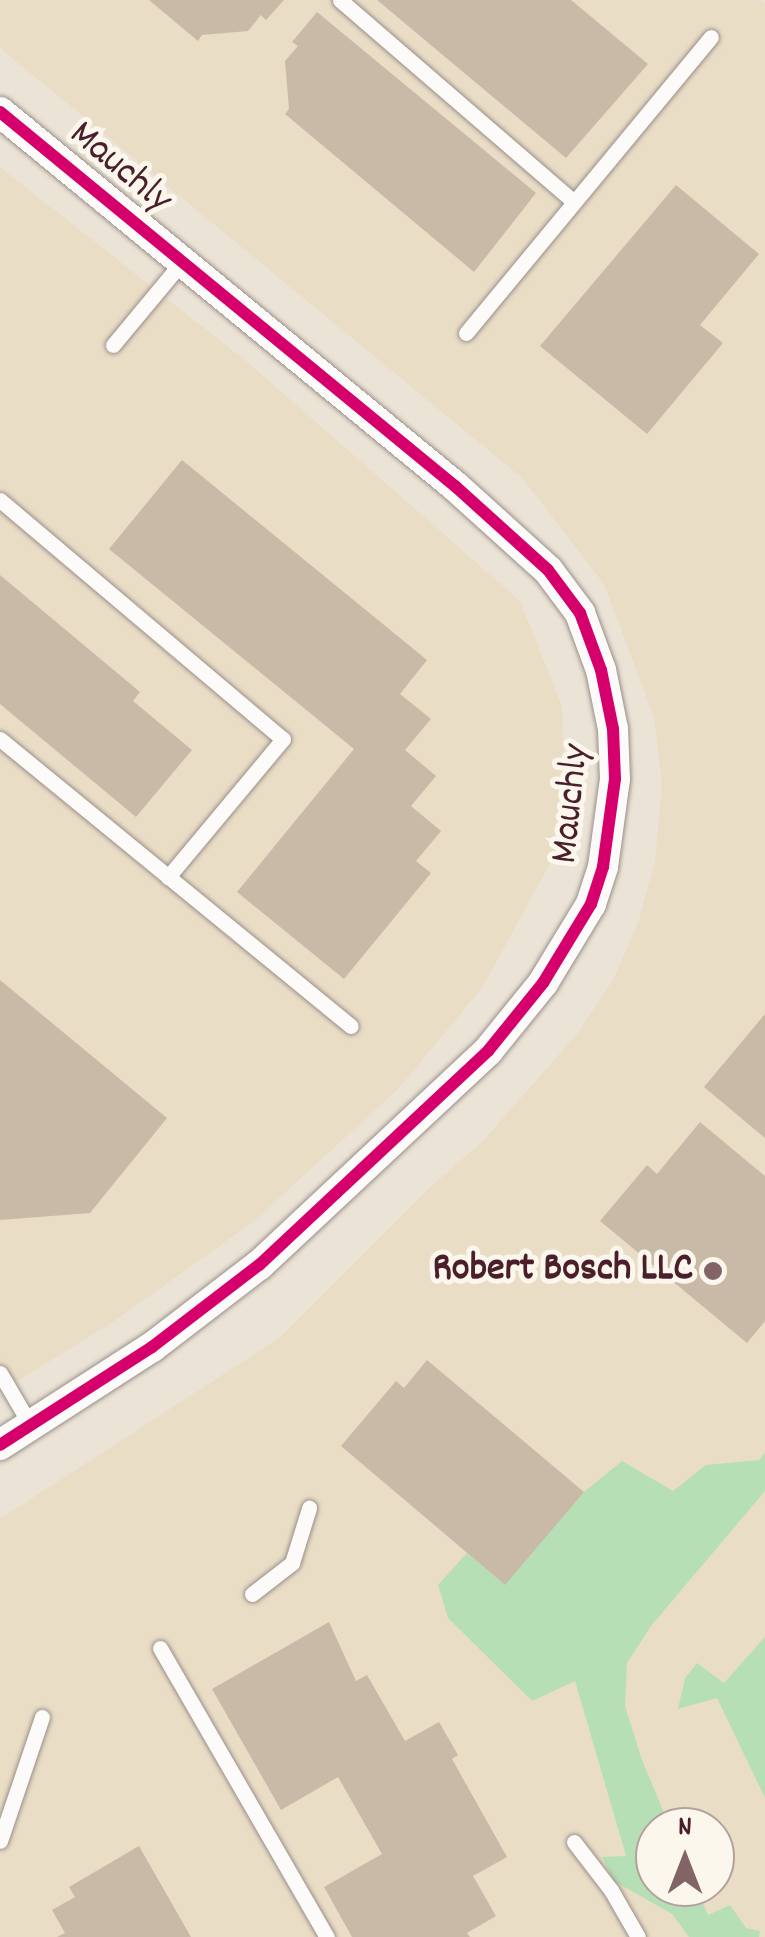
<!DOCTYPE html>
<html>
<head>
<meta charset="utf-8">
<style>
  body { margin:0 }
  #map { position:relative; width:765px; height:1937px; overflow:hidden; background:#ebe3d5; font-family:Dekko,sans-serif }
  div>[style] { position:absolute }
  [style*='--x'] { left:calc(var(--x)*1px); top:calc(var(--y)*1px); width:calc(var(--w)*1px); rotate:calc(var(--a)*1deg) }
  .built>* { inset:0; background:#eaddc6 }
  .green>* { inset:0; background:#b6dfb6 }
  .building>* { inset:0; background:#c8baa7 }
  .roads { filter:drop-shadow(0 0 2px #9a8f8a) drop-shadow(0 0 2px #9a8f8a) }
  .service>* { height:15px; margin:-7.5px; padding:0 7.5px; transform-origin:7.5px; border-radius:7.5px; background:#fcfbf9 }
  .minor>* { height:30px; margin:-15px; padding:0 15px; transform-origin:15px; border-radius:15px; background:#fcfbf9 }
  .cycleway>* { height:12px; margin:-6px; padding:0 6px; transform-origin:6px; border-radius:6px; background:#d6006c }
  .dots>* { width:28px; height:28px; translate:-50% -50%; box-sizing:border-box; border:5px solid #fbf7ec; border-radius:50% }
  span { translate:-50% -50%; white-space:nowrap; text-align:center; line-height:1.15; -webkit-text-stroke:10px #fbf7ec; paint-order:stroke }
  .street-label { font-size:40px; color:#4a1f2b }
  .poi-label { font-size:40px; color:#4a1f2b; font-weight:700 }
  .right { translate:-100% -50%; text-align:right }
  .north { position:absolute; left:635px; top:1807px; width:100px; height:100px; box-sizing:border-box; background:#fbf7ec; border:2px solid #b4a19f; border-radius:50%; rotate:0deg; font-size:28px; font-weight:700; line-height:40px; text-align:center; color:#4a1f2b }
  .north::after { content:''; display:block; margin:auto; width:35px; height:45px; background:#826466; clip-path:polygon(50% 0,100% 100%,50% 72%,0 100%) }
</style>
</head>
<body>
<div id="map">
  <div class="built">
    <i style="clip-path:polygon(0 0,760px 0,765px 4px,765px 1937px,702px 1937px,680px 1887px,715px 1887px,715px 1827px,655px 1827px,575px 1681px,626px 1857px,603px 1858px,614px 1881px,672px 1914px,689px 1937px,0 1937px,0 1519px,279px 1338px,428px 1189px,482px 1142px,578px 1033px,614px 978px,638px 923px,655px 862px,662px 784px,654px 717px,604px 584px,522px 478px,0 48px)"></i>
    <i style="clip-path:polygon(0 167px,246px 361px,520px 601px,562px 706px,566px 834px,482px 988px,398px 1089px,253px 1222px,113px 1322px,0 1392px)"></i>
  </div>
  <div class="green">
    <i style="clip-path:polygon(765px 1453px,765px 1491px,651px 1626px,627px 1663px,625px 1706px,642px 1760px,670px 1827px,655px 1827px,655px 1887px,696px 1887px,708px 1915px,730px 1905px,746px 1928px,760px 1931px,759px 1937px,689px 1937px,672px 1914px,614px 1881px,602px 1857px,626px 1856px,575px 1681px,532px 1701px,448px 1618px,438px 1585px,467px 1553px,504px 1584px,584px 1492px,622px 1461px,673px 1491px,706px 1465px,759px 1460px)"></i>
    <i style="clip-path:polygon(765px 1637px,765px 1798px,717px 1698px,678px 1709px,685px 1678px,697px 1663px,724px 1683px)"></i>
  </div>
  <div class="building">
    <i style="clip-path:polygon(149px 0,284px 0,266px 20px,261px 15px,248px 31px,202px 35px,198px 41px)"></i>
    <i style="clip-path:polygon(377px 0,571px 0,648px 64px,566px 158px)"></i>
    <i style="clip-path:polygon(317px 12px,536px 193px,474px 272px,285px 114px,289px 109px,285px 61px,298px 46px,292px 42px)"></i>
    <i style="clip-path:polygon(676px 185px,759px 254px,700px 325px,723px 343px,647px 434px,540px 346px)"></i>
    <i style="clip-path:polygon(182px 460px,427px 660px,400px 694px,431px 719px,405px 750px,436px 776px,411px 806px,441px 831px,416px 861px,431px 873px,344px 979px,237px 892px,354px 749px,109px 549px)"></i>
    <i style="clip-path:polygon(0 575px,140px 692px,133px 701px,192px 750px,136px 817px,0 704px)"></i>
    <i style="clip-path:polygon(0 980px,167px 1118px,90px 1213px,0 1220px)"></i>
    <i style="clip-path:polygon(765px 1014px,765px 1138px,704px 1087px)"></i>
    <i style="clip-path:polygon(700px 1122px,765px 1176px,765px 1321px,747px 1343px,600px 1221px,647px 1165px,657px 1174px)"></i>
    <i style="clip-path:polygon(427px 1360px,584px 1492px,505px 1585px,341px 1446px,396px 1381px,404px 1388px)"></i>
    <i style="clip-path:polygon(329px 1622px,356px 1681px,367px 1675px,405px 1741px,439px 1722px,458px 1755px,452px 1759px,507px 1857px,473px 1876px,496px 1916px,467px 1933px,470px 1937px,352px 1937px,324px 1887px,382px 1854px,338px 1777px,281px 1810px,212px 1689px)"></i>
    <i style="clip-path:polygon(139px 1846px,191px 1937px,57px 1937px,65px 1933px,52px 1910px,75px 1897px,69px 1887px)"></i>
  </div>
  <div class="roads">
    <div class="service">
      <i style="--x:340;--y:0;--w:309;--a:40.8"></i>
      <i style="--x:466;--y:333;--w:384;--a:-50.4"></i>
      <i style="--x:113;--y:345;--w:107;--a:-50.3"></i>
      <i style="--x:0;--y:500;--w:370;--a:40.2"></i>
      <i style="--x:283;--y:739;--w:180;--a:129.8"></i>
      <i style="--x:0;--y:739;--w:453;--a:39.3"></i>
      <i style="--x:0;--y:1373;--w:61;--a:59.7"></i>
      <i style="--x:252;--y:1594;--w:51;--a:-37.8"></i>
      <i style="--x:292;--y:1563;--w:58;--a:-72.8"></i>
      <i style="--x:160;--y:1648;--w:334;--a:60"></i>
      <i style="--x:0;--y:1841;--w:131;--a:-71.3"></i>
      <i style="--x:574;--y:1842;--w:61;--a:52.4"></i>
      <i style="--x:611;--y:1890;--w:54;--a:60.1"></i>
    </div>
    <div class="minor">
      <i style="--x:0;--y:112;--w:589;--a:39.42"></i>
      <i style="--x:455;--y:486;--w:125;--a:42.1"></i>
      <i style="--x:548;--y:570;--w:54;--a:53.3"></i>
      <i style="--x:580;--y:613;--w:61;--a:69.8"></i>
      <i style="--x:601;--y:670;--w:60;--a:78.5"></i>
      <i style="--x:613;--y:729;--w:50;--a:87.7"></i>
      <i style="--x:615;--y:779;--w:89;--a:97.8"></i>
      <i style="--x:603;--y:867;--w:39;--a:108"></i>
      <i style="--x:591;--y:904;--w:92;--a:121.3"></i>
      <i style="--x:543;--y:983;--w:87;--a:129"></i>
      <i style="--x:488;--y:1051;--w:313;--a:136.9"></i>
      <i style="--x:259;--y:1265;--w:135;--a:142.5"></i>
      <i style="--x:152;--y:1347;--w:181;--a:147.2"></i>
    </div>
  </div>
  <div class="cycleway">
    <i style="--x:0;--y:112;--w:589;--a:39.42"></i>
    <i style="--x:455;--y:486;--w:125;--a:42.1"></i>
    <i style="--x:548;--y:570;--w:54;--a:53.3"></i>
    <i style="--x:580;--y:613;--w:61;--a:69.8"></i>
    <i style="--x:601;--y:670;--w:60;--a:78.5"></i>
    <i style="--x:613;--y:729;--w:50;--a:87.7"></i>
    <i style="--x:615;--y:779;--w:89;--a:97.8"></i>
    <i style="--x:603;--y:867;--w:39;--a:108"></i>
    <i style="--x:591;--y:904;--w:92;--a:121.3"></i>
    <i style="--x:543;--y:983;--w:87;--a:129"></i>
    <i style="--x:488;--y:1051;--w:313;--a:136.9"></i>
    <i style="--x:259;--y:1265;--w:135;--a:142.5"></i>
    <i style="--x:152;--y:1347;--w:181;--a:147.2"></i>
  </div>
  <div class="dots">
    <i style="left:713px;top:1271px;background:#826466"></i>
  </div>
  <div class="street-label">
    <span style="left:119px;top:169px;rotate:40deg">Mauchly</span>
    <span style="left:573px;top:804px;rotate:-84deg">Mauchly</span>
  </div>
  <div class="poi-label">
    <span class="right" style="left:693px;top:1271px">Robert Bosch LLC</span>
  </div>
  <div class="north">N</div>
</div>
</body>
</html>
